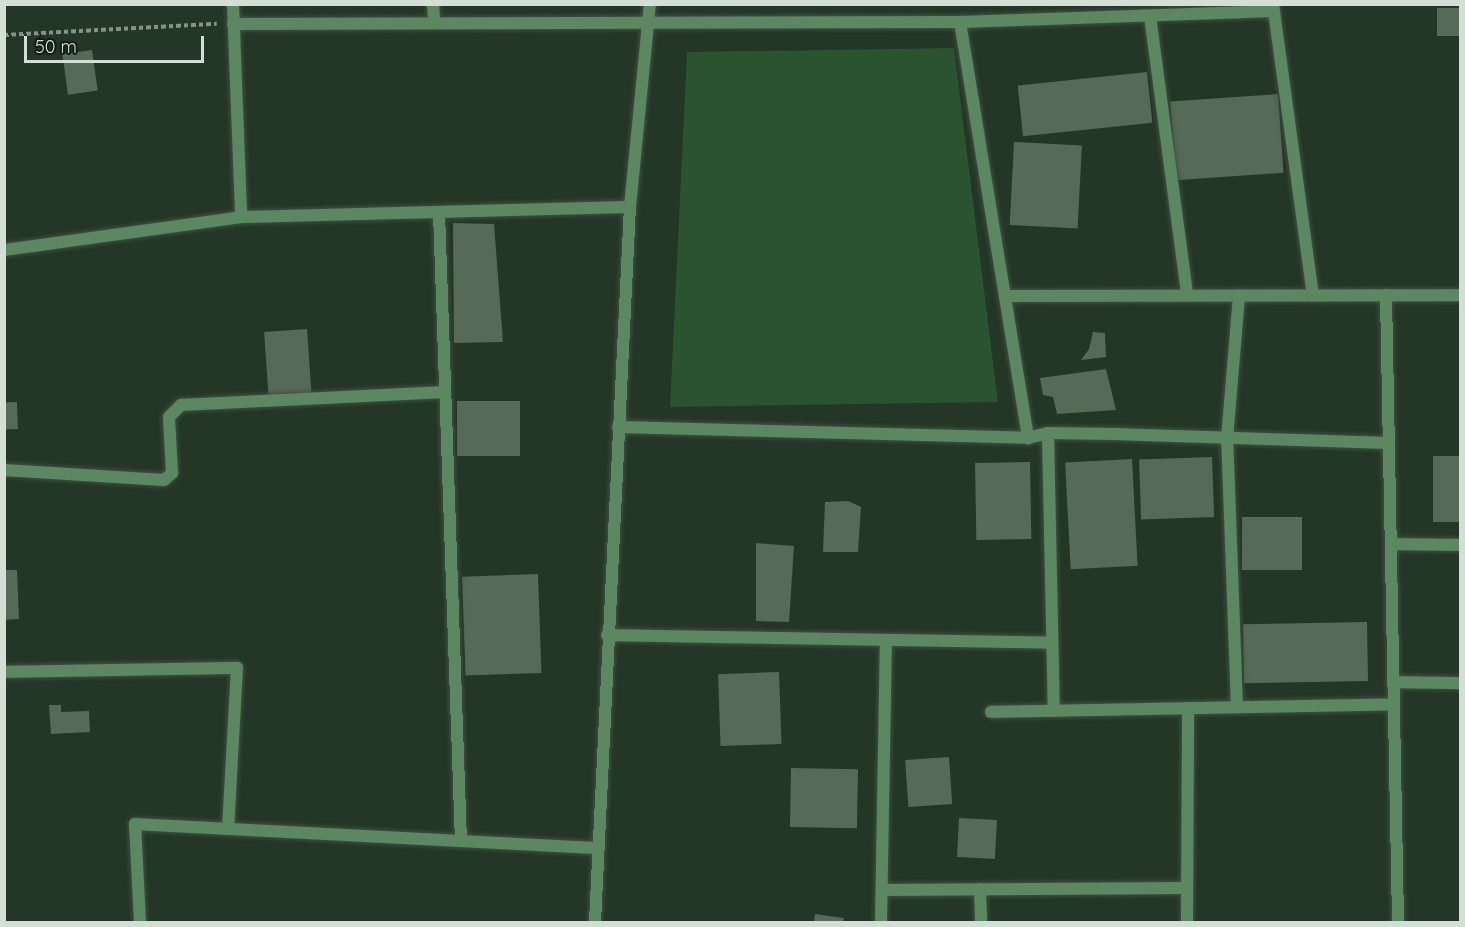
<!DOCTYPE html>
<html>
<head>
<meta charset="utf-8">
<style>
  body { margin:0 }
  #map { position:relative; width:1465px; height:927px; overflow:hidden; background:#243626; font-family:Quicksand,sans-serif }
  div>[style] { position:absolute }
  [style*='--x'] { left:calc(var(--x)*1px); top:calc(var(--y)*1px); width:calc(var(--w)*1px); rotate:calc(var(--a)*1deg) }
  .green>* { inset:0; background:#29542f }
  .building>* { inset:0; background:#566a57; transform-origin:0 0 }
  .path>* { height:4px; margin-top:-2px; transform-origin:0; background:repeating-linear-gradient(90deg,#849386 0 4.5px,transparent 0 7.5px) }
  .roads { filter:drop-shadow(0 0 2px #405142) drop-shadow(0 0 2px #405142) }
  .minor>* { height:12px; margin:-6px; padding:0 6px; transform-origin:6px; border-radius:6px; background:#5b8860 }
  span { translate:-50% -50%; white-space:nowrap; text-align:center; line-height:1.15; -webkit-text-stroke:6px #131b14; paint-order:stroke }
  .frame { position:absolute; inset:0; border:6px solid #d3dfd4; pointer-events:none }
  .scale { position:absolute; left:24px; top:36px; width:180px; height:27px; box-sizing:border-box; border:3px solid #d3dfd4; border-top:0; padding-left:8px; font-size:18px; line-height:21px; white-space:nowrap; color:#d3dfd4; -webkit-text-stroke:4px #131b14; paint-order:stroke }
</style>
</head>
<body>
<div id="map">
  <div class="green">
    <i style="clip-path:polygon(954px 48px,998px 402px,670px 407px,687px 52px)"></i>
  </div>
  <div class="building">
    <i style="left:1460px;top:8px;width:28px;height:23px;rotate:90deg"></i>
    <i style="left:92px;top:50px;width:41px;height:30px;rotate:82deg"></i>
    <i style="left:1147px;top:72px;width:51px;height:130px;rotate:84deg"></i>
    <i style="left:1278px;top:94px;width:79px;height:108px;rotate:86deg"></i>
    <i style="left:1014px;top:142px;width:68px;height:83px;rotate:3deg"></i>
    <i style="clip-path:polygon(453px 223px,494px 224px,503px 342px,454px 343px)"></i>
    <i style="left:307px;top:329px;width:64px;height:43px;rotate:86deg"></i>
    <i style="clip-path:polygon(1093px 332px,1105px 333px,1106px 357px,1081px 360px,1089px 349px)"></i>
    <i style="clip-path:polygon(1106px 369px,1116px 410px,1057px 414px,1053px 397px,1043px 395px,1040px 378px)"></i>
    <i style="left:457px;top:401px;width:63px;height:55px"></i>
    <i style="left:17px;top:402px;width:27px;height:13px;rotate:88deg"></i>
    <i style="left:1433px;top:456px;width:27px;height:66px"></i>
    <i style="left:1212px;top:457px;width:60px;height:73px;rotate:88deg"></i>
    <i style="left:1132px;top:459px;width:107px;height:67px;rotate:87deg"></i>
    <i style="left:1030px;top:462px;width:77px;height:55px;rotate:89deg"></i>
    <i style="clip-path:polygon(848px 501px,861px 507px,858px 552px,823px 552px,825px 502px)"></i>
    <i style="left:1242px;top:517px;width:60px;height:53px"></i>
    <i style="clip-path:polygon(756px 543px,794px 546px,789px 622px,756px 621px)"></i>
    <i style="clip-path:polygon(4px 570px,17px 570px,19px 619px,4px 620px)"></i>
    <i style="left:538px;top:574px;width:99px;height:76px;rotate:88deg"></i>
    <i style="left:1367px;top:622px;width:59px;height:124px;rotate:89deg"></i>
    <i style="left:779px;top:672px;width:72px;height:61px;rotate:88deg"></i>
    <i style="clip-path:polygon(49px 705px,61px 705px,61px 712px,89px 711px,90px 732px,51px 734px)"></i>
    <i style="left:949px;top:757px;width:47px;height:44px;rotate:86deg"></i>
    <i style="left:791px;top:768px;width:67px;height:59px;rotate:1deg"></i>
    <i style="left:959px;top:818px;width:38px;height:39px;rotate:3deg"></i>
    <i style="clip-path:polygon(815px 914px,844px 918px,843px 922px,814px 922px)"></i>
  </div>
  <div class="path">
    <i style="--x:4;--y:35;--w:213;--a:-3"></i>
  </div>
  <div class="roads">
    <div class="minor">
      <i style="--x:233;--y:4;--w:213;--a:87.8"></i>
      <i style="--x:433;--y:4;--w:16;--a:86"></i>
      <i style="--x:1273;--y:4;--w:294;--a:82.2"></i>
      <i style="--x:1150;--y:16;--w:281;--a:82.4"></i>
      <i style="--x:960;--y:22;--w:422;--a:80.7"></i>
      <i style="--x:233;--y:24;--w:727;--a:-0.16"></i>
      <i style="--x:960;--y:22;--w:313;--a:-2"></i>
      <i style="--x:439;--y:212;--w:629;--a:88"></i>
      <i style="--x:4;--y:250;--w:239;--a:-7.9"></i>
      <i style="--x:241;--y:217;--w:389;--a:-1.5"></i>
      <i style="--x:1386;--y:295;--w:627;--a:88.9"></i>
      <i style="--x:1005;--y:296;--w:455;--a:-0.1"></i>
      <i style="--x:618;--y:427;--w:410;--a:1.5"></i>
      <i style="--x:1028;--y:438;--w:21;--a:-14"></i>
      <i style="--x:1048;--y:433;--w:67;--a:0.9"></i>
      <i style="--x:1115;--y:434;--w:274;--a:1.9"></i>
      <i style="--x:1048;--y:433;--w:278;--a:88.8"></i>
      <i style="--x:4;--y:470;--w:160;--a:3.6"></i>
      <i style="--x:164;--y:480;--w:11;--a:-41"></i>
      <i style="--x:172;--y:473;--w:56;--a:-93.1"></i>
      <i style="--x:169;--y:417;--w:17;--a:-45"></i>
      <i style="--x:181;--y:405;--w:264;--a:-2.8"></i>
      <i style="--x:1391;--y:544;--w:69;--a:0.8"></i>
      <i style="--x:607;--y:635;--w:445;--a:1"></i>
      <i style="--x:4;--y:672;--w:233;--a:-1"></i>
      <i style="--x:237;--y:668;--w:161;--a:93.2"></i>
      <i style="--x:1393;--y:682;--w:67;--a:0.9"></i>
      <i style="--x:1237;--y:707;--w:268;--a:-92.1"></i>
      <i style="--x:1227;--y:439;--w:144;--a:-85.2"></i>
      <i style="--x:991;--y:712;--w:403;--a:-1.1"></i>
      <i style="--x:980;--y:889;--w:33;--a:88"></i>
      <i style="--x:882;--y:890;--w:304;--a:-0.4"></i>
      <i style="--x:140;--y:922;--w:98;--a:-92.9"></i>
      <i style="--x:135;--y:824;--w:464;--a:3"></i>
      <i style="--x:595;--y:922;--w:716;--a:-87.2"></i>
      <i style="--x:630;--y:207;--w:204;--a:-84.4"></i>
      <i style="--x:881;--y:922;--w:282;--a:-89"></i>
      <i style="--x:1187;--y:922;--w:214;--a:-89.7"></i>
    </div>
  </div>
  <div class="frame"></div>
  <div class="scale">50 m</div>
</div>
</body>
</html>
